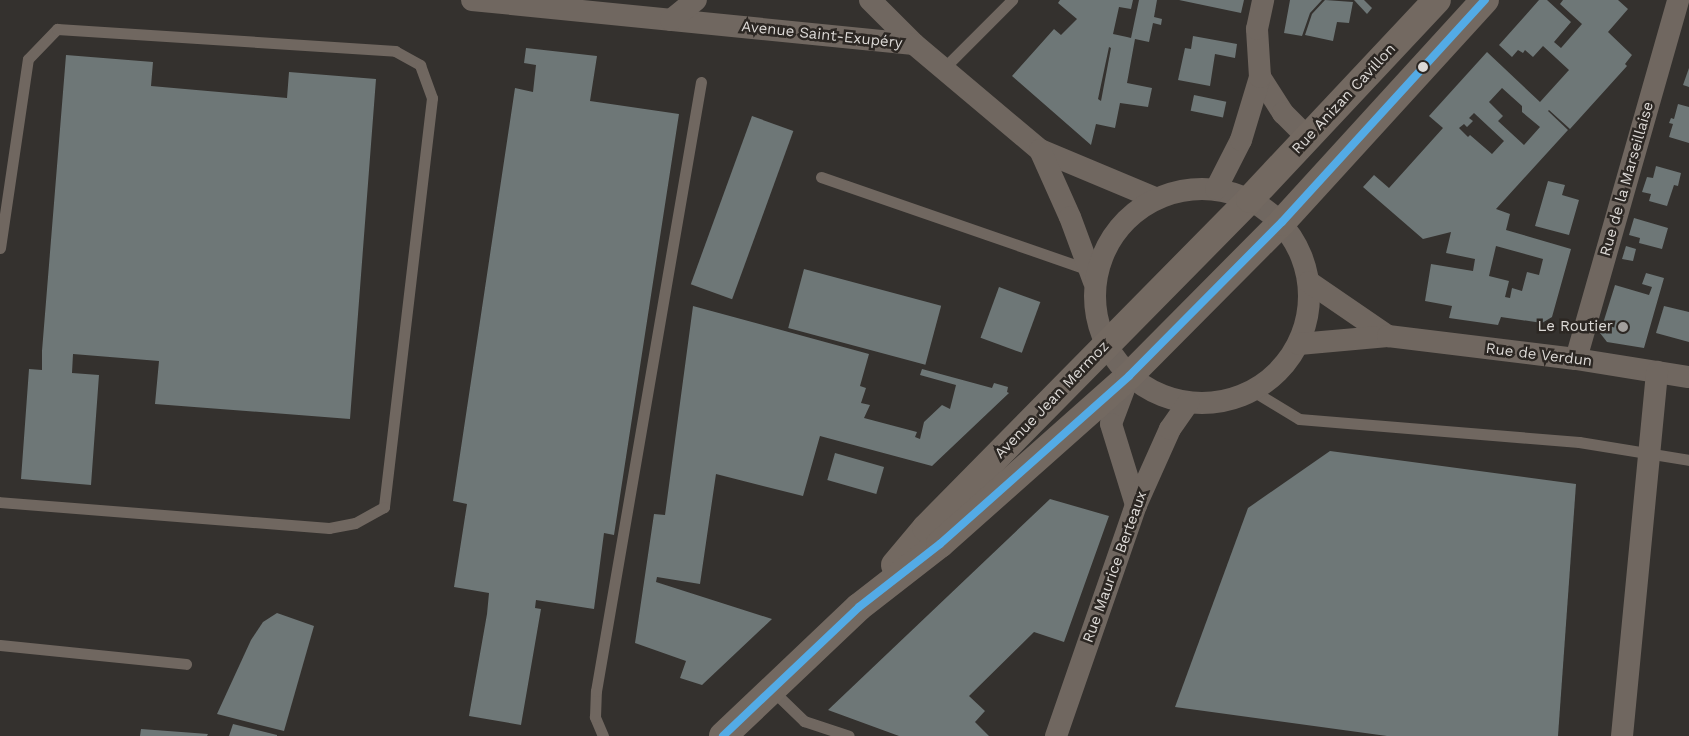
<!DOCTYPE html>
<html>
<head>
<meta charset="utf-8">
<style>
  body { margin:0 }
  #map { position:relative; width:1689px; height:736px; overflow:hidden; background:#34312e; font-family:"Work Sans",sans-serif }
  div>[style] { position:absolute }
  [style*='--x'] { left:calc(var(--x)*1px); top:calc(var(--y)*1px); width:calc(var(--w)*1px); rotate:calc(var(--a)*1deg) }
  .building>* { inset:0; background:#6e7777; transform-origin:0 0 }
  .service>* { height:11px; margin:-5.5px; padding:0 5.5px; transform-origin:5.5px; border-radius:5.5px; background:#706760 }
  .minor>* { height:22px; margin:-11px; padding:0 11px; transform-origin:11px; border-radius:11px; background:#706760 }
  .minor>.ring { margin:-11px; padding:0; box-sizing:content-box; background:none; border:22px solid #706760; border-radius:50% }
  .secondary>* { height:28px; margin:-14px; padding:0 14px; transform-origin:14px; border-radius:14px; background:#736961 }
  .bus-1>* { height:8px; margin:-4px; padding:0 4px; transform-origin:4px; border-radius:4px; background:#53abe6 }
  .dots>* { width:14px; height:14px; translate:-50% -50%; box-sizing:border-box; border:2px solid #2c2723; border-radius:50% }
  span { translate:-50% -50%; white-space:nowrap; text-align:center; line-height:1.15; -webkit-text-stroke:5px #2c2723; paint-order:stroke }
  .street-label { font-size:15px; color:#dddad7 }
  .poi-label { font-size:15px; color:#dddad7 }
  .right { translate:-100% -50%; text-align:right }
</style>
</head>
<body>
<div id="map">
  <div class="building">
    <i style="clip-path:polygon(evenodd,1060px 0,1133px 0,1131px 9px,1119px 7px,1113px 34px,1127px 37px,1131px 38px,1139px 0,1157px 0,1154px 17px,1162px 19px,1161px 25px,1153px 23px,1149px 42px,1135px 39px,1127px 83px,1152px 88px,1148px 107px,1120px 103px,1115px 128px,1096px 124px,1091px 145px,1012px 76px,1054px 29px,1061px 35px,1077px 19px,1058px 3px,1060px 0,1109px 47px,1111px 48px,1101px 101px,1098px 99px,1109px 47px)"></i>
    <i style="clip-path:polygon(1179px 0,1244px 0,1241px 13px)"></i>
    <i style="clip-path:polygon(1290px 0,1322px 0,1310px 13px,1302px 36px,1284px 33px)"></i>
    <i style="clip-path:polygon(1325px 0,1353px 2px,1349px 23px,1337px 22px,1333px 41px,1305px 35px,1312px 14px)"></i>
    <i style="clip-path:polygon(1354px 0,1364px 0,1372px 8px,1367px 14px)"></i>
    <i style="clip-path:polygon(evenodd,1539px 0,1547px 0,1571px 22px,1554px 42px,1561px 48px,1582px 24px,1560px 4px,1563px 0,1618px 0,1628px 9px,1608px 32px,1632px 55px,1625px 64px,1627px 66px,1570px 129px,1549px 110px,1548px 111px,1568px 130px,1496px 209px,1510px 214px,1506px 230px,1571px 249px,1552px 317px,1542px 323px,1501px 317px,1498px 325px,1449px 318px,1452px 306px,1425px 301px,1431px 264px,1473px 271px,1475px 259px,1446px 253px,1451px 232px,1423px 239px,1363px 187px,1374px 175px,1389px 188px,1443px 128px,1429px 116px,1487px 52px,1540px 102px,1569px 70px,1543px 46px,1533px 57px,1525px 50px,1523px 53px,1518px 50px,1512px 57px,1499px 45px,1539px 0,1502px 88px,1522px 106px,1522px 112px,1540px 127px,1524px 145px,1498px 121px,1503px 116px,1489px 102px,1502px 88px,1539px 0,1474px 113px,1504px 141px,1492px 154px,1470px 135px,1468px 137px,1459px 128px,1464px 124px,1467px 127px,1473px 121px,1469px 118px,1474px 113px,1539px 0,1496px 246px,1543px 259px,1539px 275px,1527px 272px,1522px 291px,1512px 288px,1510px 298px,1505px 297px,1509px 281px,1489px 276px,1496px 246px)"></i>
    <i style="clip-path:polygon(1193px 36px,1237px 44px,1235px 58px,1215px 54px,1210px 86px,1178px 80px,1185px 48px,1191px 49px)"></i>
    <i style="clip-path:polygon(526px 48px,597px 56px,590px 101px,679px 114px,614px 535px,604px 533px,594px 609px,536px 600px,535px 608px,541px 609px,521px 725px,469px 716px,487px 614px,489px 593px,454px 587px,467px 504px,453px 501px,515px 88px,533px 92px,536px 65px,524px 63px)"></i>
    <i style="clip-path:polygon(66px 55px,153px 62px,151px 86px,287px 98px,289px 72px,376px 79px,350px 419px,155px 404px,159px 361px,73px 354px,72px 373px,99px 375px,91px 485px,21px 479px,29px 369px,42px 370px,42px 351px)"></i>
    <i style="clip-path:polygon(1689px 68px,1689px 87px,1683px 85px)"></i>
    <i style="left:1194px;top:95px;width:33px;height:16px;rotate:12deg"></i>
    <i style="clip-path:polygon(1678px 104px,1689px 107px,1689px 143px,1669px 137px,1673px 124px,1669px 123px,1671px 118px,1674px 119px)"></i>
    <i style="left:752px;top:116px;width:44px;height:179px;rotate:20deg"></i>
    <i style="clip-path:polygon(1656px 166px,1681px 173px,1678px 186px,1674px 185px,1667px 206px,1649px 201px,1651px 194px,1642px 192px,1647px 177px,1653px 178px)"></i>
    <i style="clip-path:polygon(1548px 181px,1565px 185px,1562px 195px,1579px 200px,1569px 235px,1535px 226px)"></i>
    <i style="clip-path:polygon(1634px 218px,1668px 228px,1662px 249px,1639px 243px,1640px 238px,1629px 235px)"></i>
    <i style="clip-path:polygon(1626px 246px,1636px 249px,1633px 261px,1622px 259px)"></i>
    <i style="left:804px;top:269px;width:142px;height:61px;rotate:15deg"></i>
    <i style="clip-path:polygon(1646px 273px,1664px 278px,1644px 348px,1607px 342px,1600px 333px,1615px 285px,1649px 295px,1652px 287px,1642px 284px)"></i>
    <i style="left:999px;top:287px;width:44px;height:54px;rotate:20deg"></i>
    <i style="clip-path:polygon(693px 306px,869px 354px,860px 386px,866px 388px,861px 403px,870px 405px,864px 418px,917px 432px,915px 437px,920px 439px,924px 422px,942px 405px,950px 409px,956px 385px,920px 375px,922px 369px,992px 388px,994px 383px,1008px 387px,1007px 392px,1009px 393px,932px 466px,820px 436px,803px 496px,716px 474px,700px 584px,657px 577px,656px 582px,772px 619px,702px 685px,680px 678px,686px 661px,635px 643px,654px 514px,665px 515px)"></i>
    <i style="clip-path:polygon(1664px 306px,1689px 312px,1689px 342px,1656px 333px)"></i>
    <i style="clip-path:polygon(1330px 451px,1576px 484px,1558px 736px,1387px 736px,1175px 707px,1248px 508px)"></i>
    <i style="left:835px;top:453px;width:51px;height:28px;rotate:16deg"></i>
    <i style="clip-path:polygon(1050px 499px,1109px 516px,1064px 642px,1034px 632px,969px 696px,985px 711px,975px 722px,989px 736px,899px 736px,828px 710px)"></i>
    <i style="clip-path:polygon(277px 613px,314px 626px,284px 731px,217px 714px,251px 640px,263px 622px)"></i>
    <i style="clip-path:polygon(233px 724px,277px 735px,277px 736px,229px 736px)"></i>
    <i style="clip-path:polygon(141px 729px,208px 734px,207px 736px,140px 736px)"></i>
  </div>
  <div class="service">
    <i style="--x:943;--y:69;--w:98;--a:-45"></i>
    <i style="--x:821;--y:177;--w:284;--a:19.1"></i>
    <i style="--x:0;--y:248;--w:191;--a:-81.6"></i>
    <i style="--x:28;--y:59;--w:42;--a:-46"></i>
    <i style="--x:57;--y:29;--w:339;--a:3.7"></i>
    <i style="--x:395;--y:51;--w:29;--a:29"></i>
    <i style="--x:420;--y:65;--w:35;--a:70"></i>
    <i style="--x:432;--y:98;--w:412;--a:96.7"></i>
    <i style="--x:384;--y:507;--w:33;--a:151"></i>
    <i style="--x:355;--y:523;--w:26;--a:169"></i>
    <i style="--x:329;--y:528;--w:330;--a:-175.5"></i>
    <i style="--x:1253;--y:391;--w:54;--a:31.3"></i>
    <i style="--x:1299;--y:419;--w:281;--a:4.7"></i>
    <i style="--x:1579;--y:442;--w:111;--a:9.3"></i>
    <i style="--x:0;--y:645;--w:187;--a:5.8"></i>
    <i style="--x:772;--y:690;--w:45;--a:44.1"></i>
    <i style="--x:804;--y:721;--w:47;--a:18.4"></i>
    <i style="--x:603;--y:736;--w:21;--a:-113"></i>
    <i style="--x:595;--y:717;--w:26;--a:-88"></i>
    <i style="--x:596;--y:691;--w:618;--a:-80.22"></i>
  </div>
  <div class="minor">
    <i style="--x:472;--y:0;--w:444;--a:5.7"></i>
    <i style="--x:870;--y:0;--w:62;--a:45"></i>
    <i style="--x:914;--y:44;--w:165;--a:40.1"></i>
    <i style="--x:1040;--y:150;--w:125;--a:22.7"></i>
    <i style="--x:671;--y:20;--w:32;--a:-39"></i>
    <i style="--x:1260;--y:77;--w:43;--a:57.4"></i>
    <i style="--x:1283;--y:113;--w:34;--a:45"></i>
    <i style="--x:1040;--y:150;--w:73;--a:65.9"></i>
    <i style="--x:1070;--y:217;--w:69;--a:69.7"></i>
    <i class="ring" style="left:1095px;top:189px;width:192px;height:192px"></i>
    <i style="--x:1216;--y:189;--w:55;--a:-63"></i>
    <i style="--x:1241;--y:140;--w:66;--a:-73.2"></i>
    <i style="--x:1260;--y:77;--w:48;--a:-93.6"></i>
    <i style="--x:1257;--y:29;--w:30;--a:-78"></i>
    <i style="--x:1309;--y:282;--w:96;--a:34.4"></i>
    <i style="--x:1299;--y:344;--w:89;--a:-5.1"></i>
    <i style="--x:1388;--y:336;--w:189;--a:7"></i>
    <i style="--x:1576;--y:359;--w:114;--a:9.1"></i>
    <i style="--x:1576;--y:359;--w:373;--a:-74.1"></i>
    <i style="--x:1129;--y:376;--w:51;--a:110.6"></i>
    <i style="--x:1111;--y:424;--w:85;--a:72.8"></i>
    <i style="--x:1056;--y:736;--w:244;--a:-70.9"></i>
    <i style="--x:1136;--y:505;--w:83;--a:-65.9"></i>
    <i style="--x:1170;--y:429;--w:32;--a:-55"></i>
    <i style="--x:1622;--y:736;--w:366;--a:-84.5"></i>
  </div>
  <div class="secondary">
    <i style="--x:895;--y:565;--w:48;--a:-50"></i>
    <i style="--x:926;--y:528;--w:462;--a:-45.4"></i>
    <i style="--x:1250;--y:199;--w:273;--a:-46.8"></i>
    <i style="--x:723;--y:736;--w:187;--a:-43.5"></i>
    <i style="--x:859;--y:607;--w:103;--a:-37.9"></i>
    <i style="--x:940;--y:544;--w:253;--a:-41.6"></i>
    <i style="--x:1129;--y:376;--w:217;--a:-45.2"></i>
    <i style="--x:1282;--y:222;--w:301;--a:-47.6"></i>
  </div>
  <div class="bus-1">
    <i style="--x:723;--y:736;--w:187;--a:-43.5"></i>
    <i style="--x:859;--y:607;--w:103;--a:-37.9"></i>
    <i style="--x:940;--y:544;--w:253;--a:-41.6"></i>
    <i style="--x:1129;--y:376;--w:217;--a:-45.2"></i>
    <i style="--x:1282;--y:222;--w:301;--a:-47.6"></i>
  </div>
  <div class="dots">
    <i style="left:1423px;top:67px;background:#dddad7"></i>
    <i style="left:1623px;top:327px;background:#a29f9c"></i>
  </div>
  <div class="street-label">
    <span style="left:822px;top:35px;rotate:6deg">Avenue Saint-Exupéry</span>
    <span style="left:1344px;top:99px;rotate:-47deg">Rue Anizan Cavillon</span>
    <span style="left:1627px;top:179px;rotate:-74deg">Rue de la Marseillaise</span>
    <span style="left:1539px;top:355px;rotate:7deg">Rue de Verdun</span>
    <span style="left:1052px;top:400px;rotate:-46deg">Avenue Jean Mermoz</span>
    <span style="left:1115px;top:567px;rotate:-70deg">Rue Maurice Berteaux</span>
  </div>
  <div class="poi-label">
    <span class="right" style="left:1613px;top:327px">Le Routier</span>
  </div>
</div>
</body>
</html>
